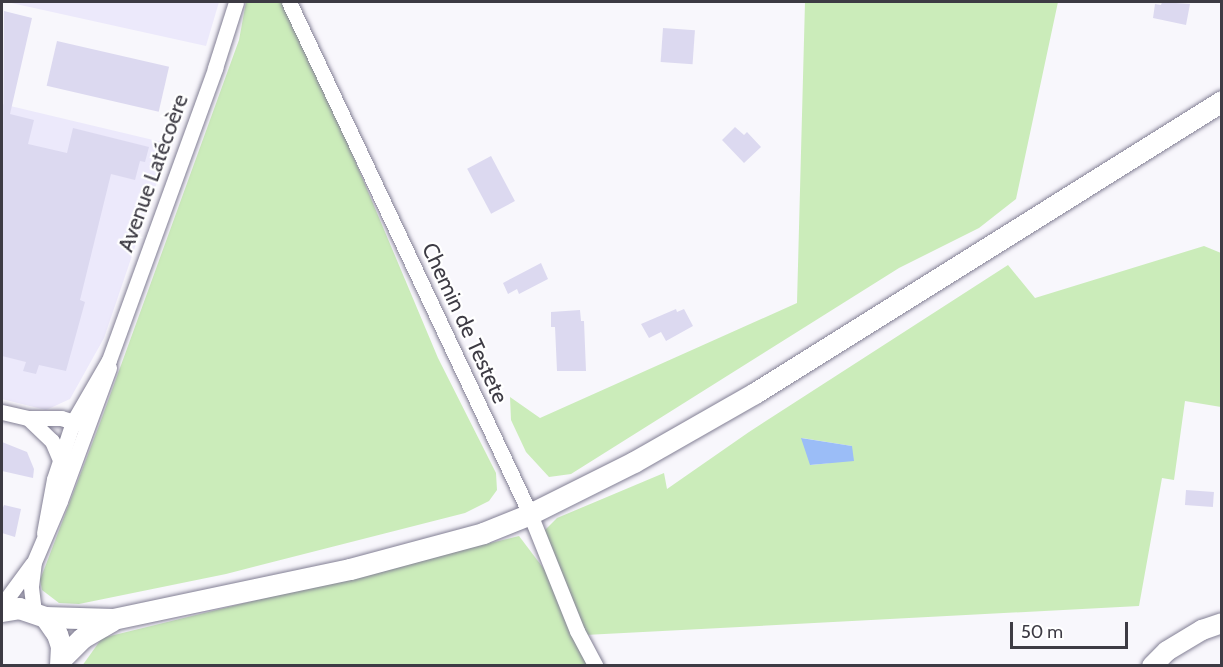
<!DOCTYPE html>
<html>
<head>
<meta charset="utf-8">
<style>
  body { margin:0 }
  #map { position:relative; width:1223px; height:667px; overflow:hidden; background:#f8f7fc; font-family:Cabin,sans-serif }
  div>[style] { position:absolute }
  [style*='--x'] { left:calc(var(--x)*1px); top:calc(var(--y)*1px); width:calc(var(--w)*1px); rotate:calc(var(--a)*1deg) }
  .built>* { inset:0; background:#ece9fb }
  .green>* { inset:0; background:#cbecba }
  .water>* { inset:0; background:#9bbdf7 }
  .building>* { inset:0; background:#dcd9f0; transform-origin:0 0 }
  .roads { filter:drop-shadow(0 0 2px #827f94) drop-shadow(0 0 2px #827f94) }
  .minor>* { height:15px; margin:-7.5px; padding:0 7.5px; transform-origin:7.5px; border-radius:7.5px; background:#fff }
  .tertiary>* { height:20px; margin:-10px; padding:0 10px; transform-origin:10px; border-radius:10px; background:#fff }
  .secondary>* { height:21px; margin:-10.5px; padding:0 10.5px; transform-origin:10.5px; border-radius:10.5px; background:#fff }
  span { translate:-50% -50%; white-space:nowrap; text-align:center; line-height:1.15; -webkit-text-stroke:4.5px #fff; paint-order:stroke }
  .street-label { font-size:22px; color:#3d3b44 }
  .frame { position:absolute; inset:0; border:3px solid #3d3b44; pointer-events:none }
  .scale { position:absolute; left:1010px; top:622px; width:118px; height:27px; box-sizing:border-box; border:3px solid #3d3b44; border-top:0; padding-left:8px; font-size:18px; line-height:21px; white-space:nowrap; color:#3d3b44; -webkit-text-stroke:4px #fff; paint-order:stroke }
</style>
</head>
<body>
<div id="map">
  <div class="built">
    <i style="clip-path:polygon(7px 2px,219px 2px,206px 46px)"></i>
    <i style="clip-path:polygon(2px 104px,170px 144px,104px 338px,70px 399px,46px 410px,2px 399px)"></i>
  </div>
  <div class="green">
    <i style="clip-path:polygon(246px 2px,284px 2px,343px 132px,438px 358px,496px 473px,497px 490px,489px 501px,465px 513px,226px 574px,79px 604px,59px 603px,42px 590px,40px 580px,100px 423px,239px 40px)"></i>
    <i style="clip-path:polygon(805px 2px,1058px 2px,1016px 199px,979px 228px,899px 268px,571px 474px,549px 477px,526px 452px,511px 420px,510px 397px,540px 418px,797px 303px)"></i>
    <i style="clip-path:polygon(evenodd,1204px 246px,1221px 253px,1221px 407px,1185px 401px,1174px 480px,1162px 478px,1139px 606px,585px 635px,544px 531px,557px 518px,664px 473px,667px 489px,749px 432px,1008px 265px,1035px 298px,1204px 246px,802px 438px,852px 446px,830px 463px,811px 465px,802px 438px)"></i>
    <i style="clip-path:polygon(519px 536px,563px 594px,592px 665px,82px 666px,102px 638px)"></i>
  </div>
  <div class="water">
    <i style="clip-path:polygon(801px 438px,852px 446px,854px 461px,810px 465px)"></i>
  </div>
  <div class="building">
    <i style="clip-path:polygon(1162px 2px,1190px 4px,1186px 25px,1153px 18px,1155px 4px,1161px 5px)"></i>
    <i style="clip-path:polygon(4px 11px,32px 18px,10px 114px,34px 120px,28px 144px,67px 153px,73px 128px,149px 147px,145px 162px,140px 161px,135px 180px,111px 174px,80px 300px,85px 302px,66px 371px,39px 365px,36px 374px,23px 371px,26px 362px,2px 356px)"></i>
    <i style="left:663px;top:28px;width:32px;height:34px;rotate:4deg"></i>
    <i style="left:57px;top:41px;width:115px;height:46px;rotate:13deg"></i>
    <i style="clip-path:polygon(735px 127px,744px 135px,747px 132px,761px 147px,744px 163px,722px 140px)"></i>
    <i style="left:491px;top:156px;width:51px;height:27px;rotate:62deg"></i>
    <i style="clip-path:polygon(541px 263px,548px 279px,519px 294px,517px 289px,508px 294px,503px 283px)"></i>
    <i style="clip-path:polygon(676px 309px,677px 312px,684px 309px,693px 326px,666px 341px,661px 332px,649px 338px,641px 324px)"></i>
    <i style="clip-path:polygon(580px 310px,581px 321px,584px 321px,586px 371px,557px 371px,555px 327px,551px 327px,551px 312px)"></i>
    <i style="clip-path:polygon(2px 442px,27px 452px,34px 469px,33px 478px,2px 471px)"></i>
    <i style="left:1186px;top:490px;width:28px;height:15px;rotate:4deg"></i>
    <i style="clip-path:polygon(4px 505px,21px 509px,15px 537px,2px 533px,2px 510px)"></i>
  </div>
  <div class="roads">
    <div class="minor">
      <i style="--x:289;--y:2;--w:566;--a:64.79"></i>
      <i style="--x:530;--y:514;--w:126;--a:68.1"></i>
      <i style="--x:577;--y:631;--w:40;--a:62"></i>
      <i style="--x:2;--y:412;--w:27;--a:13"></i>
      <i style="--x:28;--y:418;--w:33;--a:0"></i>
      <i style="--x:61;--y:418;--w:21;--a:17"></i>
      <i style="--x:28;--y:418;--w:33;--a:44"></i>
      <i style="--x:52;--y:441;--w:21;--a:67"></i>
      <i style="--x:44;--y:533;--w:55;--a:-79.5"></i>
      <i style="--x:54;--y:479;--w:60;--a:-71.6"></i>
      <i style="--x:73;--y:422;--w:72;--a:-59.9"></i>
      <i style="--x:109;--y:360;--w:311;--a:-70"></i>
      <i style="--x:215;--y:68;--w:69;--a:-72.3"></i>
      <i style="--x:2;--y:605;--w:51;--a:-53.8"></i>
      <i style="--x:34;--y:612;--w:26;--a:-97"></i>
      <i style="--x:31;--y:586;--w:24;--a:-83"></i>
      <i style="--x:34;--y:562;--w:66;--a:-66.9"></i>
      <i style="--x:60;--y:501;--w:142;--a:-69.8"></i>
    </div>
    <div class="tertiary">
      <i style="--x:1152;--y:666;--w:21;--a:-45"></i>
      <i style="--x:1167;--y:651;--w:41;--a:-31"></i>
      <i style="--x:1202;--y:630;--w:21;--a:-19"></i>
    </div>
    <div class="secondary">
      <i style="--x:2;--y:611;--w:17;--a:-10"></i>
      <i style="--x:19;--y:608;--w:28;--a:19"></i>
      <i style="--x:45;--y:617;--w:21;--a:55"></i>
      <i style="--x:57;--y:634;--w:13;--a:72"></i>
      <i style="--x:61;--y:646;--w:20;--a:93"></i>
      <i style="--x:45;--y:617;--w:68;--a:1.7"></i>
      <i style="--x:113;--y:619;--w:242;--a:-11.9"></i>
      <i style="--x:350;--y:569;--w:138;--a:-15.1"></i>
      <i style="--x:483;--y:533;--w:51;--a:-22"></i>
      <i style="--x:530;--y:514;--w:116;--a:-26.6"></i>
      <i style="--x:634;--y:462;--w:139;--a:-29.7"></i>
      <i style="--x:755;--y:393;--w:551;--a:-32.02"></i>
      <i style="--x:62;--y:658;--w:28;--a:-45"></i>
      <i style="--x:82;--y:638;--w:34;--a:-30"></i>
    </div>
  </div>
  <div class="street-label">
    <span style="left:153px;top:173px;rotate:-70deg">Avenue Latécoère</span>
    <span style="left:465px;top:323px;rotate:65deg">Chemin de Testete</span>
  </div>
  <div class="frame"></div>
  <div class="scale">50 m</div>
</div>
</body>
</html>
